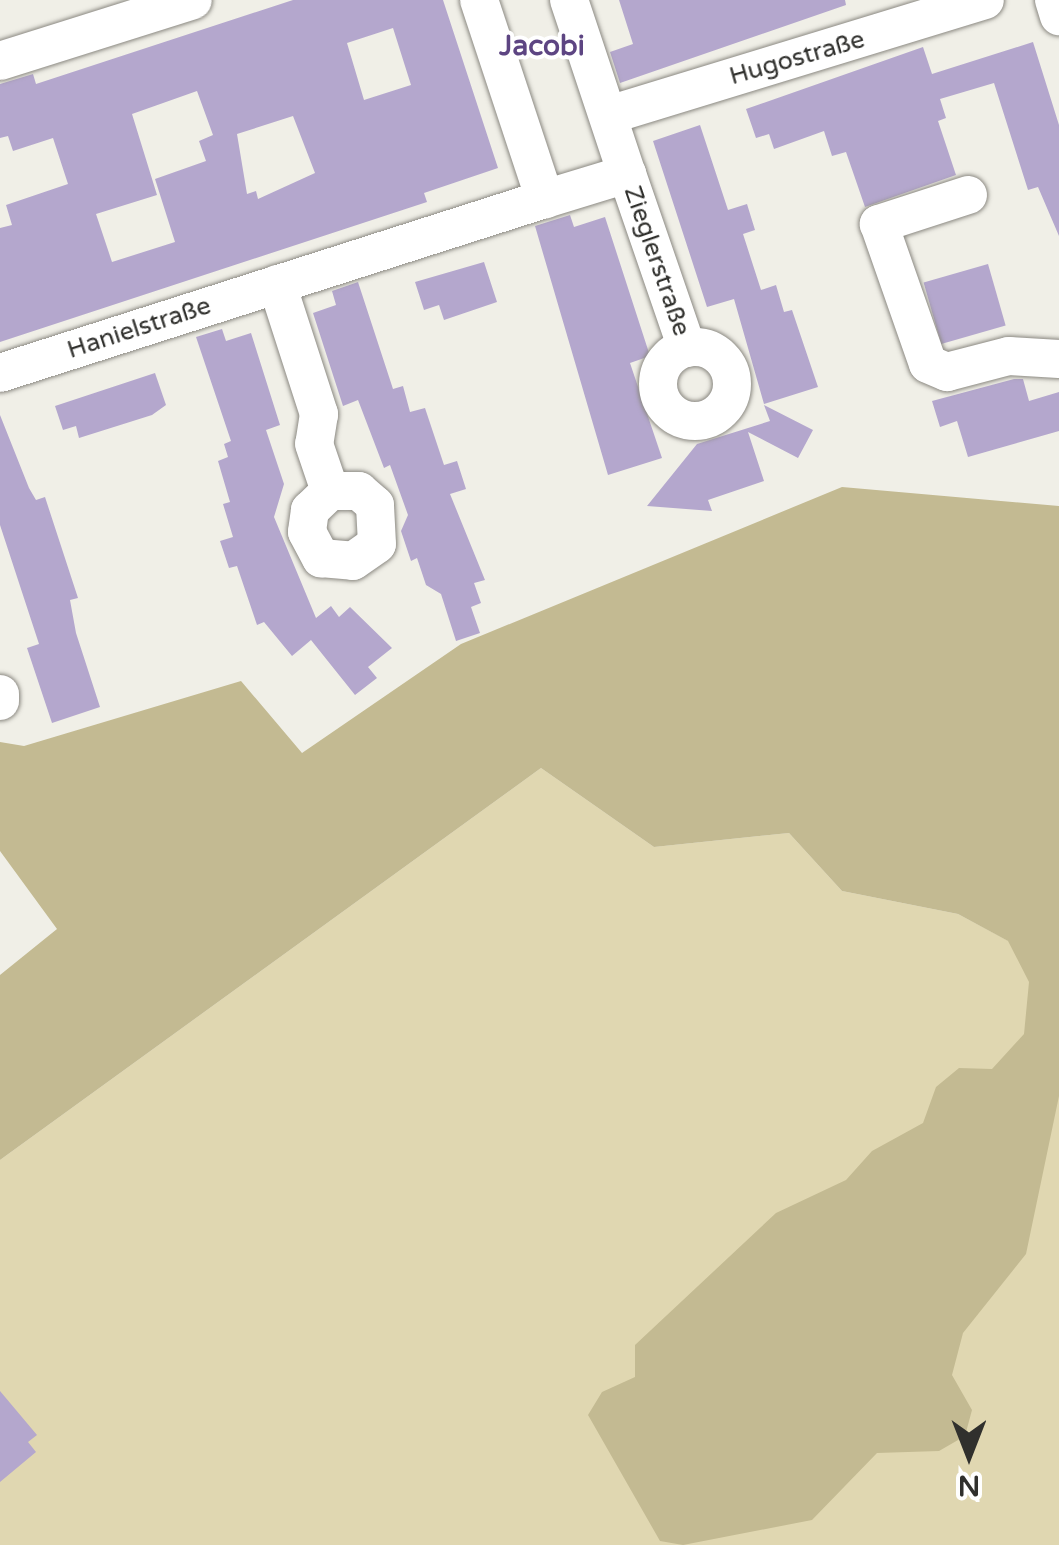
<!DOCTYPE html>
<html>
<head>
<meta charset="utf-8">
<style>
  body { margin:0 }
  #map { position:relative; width:1059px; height:1545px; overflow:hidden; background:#f0efe7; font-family:"Varela Round",sans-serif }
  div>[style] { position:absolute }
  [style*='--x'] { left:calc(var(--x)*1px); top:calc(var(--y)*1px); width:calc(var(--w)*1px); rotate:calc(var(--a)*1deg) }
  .green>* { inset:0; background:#e0d7b1 }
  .forest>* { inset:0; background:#c3ba92 }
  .building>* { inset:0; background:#b4a7cd; transform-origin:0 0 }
  .roads { filter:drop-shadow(0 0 2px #8b8982) drop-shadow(0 0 2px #8b8982) }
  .minor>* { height:38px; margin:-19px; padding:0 19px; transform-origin:19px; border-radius:19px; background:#fff }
  .minor>.ring { margin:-19px; padding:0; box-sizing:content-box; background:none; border:38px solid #fff; border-radius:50% }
  span { translate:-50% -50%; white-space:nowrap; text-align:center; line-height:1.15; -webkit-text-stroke:8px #fff; paint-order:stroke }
  .street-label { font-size:25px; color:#30302d }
  .neighbourhood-label { font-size:28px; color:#5d4582; font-weight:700 }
  .north { position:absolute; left:919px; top:1405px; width:100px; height:100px; -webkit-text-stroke:8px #fff; paint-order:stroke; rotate:180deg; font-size:28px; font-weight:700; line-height:40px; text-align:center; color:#30302d }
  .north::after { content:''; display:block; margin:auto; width:35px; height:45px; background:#30302d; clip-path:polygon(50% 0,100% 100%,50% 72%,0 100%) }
</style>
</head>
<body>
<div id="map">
  <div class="green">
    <i style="clip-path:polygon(541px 768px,654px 847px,789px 833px,842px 891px,958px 914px,1059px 968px,1059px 1545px,0 1545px,0 1160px)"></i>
  </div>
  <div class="forest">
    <i style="clip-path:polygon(842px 487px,1059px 506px,1059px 1096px,1026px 1254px,963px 1333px,952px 1375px,972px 1410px,965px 1436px,939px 1451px,877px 1453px,812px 1520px,683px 1545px,660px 1541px,588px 1415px,602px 1392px,635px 1377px,635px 1345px,776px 1213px,846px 1180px,872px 1151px,923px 1123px,936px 1087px,959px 1068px,992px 1069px,1024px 1034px,1029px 982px,1008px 941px,958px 914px,842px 891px,789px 833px,654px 847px,541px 768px,0 1160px,0 975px,57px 929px,0 851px,0 742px,24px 746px,241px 681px,302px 753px,461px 644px)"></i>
  </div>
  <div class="building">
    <i style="clip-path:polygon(evenodd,293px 0,443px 0,498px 168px,424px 193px,427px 202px,0 342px,0 228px,12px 225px,6px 205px,68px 184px,53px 138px,13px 151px,8px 136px,0 138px,0 84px,33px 74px,36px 84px,293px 0,393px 28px,411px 85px,364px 100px,347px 43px,393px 28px,293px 0,197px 91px,213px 135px,199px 141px,206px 161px,155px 179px,175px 242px,112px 262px,96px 214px,157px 195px,132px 114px,197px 91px,293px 0,293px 116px,315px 173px,258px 199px,256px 191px,247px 194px,237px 134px,293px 116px)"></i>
    <i style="clip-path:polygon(619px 0,845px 0,846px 5px,620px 83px,610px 52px,633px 44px)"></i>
    <i style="clip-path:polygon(1033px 42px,1059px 125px,1059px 236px,1038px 187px,1028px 190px,994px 83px,940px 99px,946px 118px,938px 121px,956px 175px,865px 207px,846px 152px,832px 156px,824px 131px,774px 149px,769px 134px,756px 138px,746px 109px,923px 47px,932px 74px)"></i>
    <i style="clip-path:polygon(700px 125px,728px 210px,747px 204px,755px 230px,743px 234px,761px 290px,776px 285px,784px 312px,792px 310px,818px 387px,764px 404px,734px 299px,707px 307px,653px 141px)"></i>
    <i style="clip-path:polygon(570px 215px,574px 227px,605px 217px,650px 356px,630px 363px,662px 458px,608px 475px,535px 226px)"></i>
    <i style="clip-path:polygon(484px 262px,497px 302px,444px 320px,439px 305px,424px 310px,415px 282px)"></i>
    <i style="left:988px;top:264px;width:64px;height:67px;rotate:74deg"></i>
    <i style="clip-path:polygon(358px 282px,393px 389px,403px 386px,410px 412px,425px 408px,444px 465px,457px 461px,466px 489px,450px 494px,485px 580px,474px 583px,481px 603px,471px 607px,480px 633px,456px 641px,441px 594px,426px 585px,417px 558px,411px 561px,401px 531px,408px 515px,390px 465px,384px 468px,358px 400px,343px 406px,313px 313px,336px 305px,332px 291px)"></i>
    <i style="clip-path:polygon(222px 329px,226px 341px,251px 333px,280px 425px,266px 430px,284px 484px,274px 517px,316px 618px,331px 606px,339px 617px,350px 607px,392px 648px,368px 667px,377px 678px,355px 695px,311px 640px,292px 656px,264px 622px,257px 625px,237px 566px,229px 568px,220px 541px,233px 537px,223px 504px,230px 502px,218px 461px,228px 457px,224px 444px,231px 441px,196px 337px)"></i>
    <i style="clip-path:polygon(155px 373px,166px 405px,152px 415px,79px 438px,76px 426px,63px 430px,55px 406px)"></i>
    <i style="clip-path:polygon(1014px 379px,1023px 379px,1029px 401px,1059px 392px,1059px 431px,968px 457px,957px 421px,940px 427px,932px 401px)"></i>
    <i style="clip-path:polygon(764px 405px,813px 430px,798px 458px,748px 432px,764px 481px,708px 500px,712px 511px,647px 506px,697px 444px,770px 421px)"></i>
    <i style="clip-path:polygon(0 415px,29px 488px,36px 500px,45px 497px,78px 598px,70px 600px,76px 633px,100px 707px,52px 723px,27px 648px,39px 644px,0 525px)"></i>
    <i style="clip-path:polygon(0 1391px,37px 1435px,28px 1442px,36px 1452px,0 1482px)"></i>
  </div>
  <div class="roads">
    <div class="minor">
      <i style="--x:479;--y:0;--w:210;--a:71.7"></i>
      <i style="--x:545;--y:199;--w:86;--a:-17"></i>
      <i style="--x:627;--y:174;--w:184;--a:71"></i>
      <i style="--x:569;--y:0;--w:183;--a:71.6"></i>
      <i style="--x:1054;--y:0;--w:17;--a:73"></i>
      <i style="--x:0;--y:61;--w:202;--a:-17.5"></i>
      <i style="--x:609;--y:115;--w:393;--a:-17"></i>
      <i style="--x:968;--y:195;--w:94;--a:162"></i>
      <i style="--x:879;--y:224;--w:148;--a:70.7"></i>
      <i style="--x:928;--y:364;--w:21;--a:23"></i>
      <i style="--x:947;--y:372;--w:64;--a:-14.5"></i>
      <i style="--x:1009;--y:356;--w:50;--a:3.4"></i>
      <i style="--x:277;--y:284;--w:137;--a:72.1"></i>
      <i style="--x:319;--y:414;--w:30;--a:99"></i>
      <i style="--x:314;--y:444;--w:50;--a:71.2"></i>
      <i style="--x:330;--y:491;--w:28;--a:136"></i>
      <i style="--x:310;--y:510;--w:22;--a:98"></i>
      <i style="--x:307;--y:532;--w:30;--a:62"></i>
      <i style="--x:321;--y:558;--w:32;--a:5"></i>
      <i style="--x:353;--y:561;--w:29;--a:-35"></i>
      <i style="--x:377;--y:544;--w:39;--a:-93"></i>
      <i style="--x:375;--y:505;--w:21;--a:-139"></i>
      <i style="--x:359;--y:491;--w:29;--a:180"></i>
      <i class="ring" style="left:658px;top:347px;width:36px;height:36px"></i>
      <i style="--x:0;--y:373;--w:572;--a:-17.71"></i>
      <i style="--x:0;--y:694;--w:7;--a:90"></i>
    </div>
  </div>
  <div class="street-label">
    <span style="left:797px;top:58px;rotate:-16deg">Hugostraße</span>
    <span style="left:657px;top:261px;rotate:71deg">Zieglerstraße</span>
    <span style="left:139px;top:328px;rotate:-18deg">Hanielstraße</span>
  </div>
  <div class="neighbourhood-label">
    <span style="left:542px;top:46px">Jacobi</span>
  </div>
  <div class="north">N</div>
</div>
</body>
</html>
